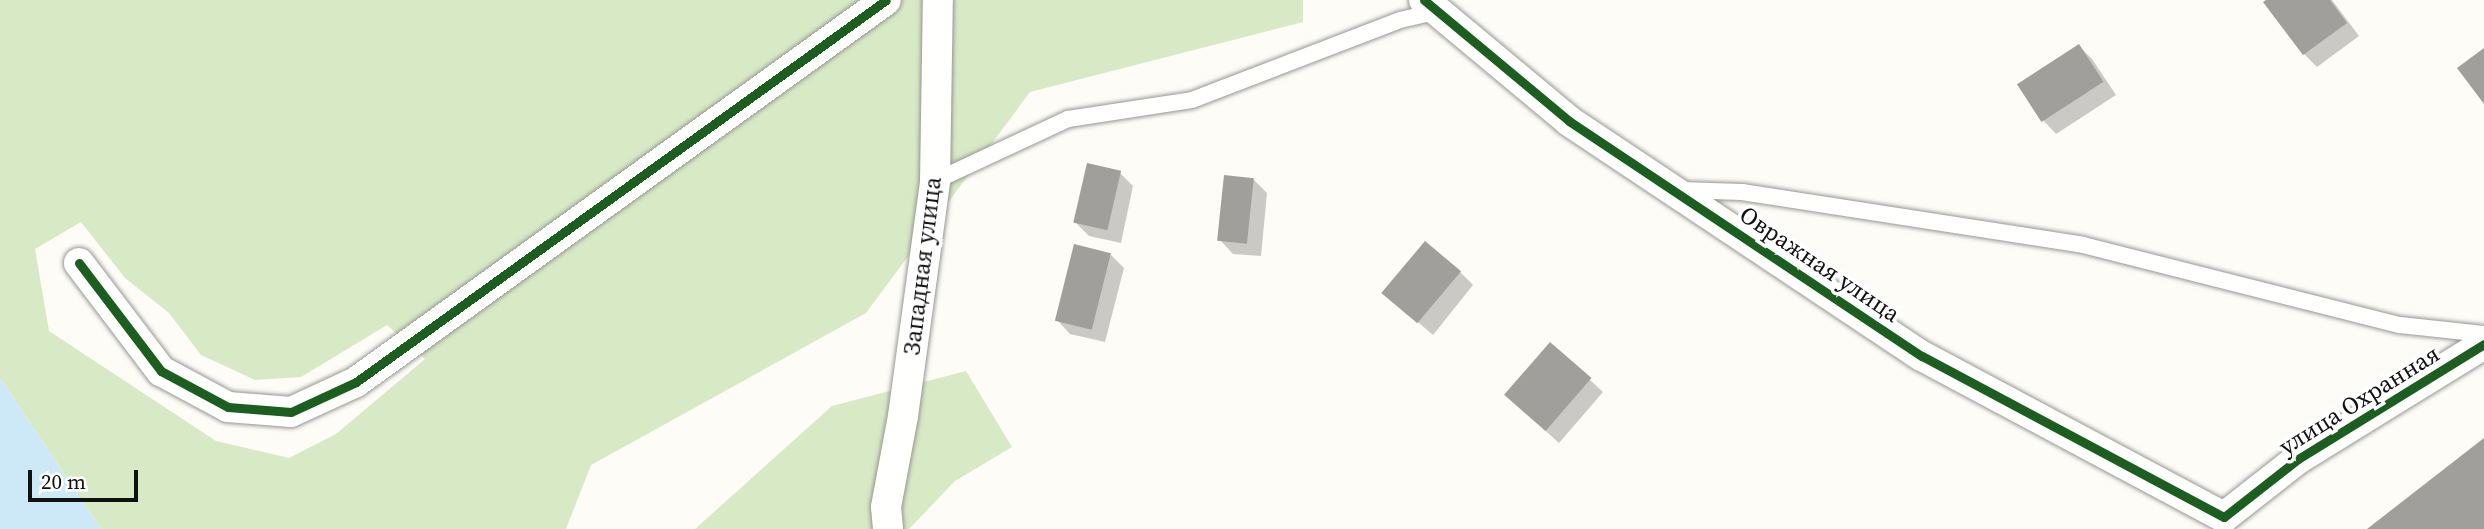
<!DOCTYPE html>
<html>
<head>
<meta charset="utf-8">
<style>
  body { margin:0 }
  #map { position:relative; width:2484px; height:529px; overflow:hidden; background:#fdfcf7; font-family:"Source Serif 4",serif }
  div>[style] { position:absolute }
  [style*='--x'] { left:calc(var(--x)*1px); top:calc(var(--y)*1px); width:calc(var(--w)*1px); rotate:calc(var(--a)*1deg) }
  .forest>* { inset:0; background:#d8eac5 }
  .water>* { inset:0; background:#cde8f7 }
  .shadow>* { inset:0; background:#0003 }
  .building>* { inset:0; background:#a19f9c; transform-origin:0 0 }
  .roads { filter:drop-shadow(0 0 2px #979795) drop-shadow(0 0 2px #979795) }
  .service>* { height:16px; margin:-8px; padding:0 8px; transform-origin:8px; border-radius:8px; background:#fffffe }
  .minor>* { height:30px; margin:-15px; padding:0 15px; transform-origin:15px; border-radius:15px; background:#fffffe }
  .cycleway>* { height:9px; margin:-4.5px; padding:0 4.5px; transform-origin:4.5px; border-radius:4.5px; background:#1b5e20 }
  span { translate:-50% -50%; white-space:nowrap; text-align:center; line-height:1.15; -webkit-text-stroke:7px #fff; paint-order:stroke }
  .street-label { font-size:24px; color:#111 }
  .scale { position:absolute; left:28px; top:470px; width:110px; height:32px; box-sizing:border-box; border:4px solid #111; border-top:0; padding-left:9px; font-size:21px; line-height:24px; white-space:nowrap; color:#111; -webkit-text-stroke:5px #fff; paint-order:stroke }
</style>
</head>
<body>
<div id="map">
  <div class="forest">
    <i style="clip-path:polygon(evenodd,0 0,1303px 0,1303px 22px,1030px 92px,866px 313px,591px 465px,566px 529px,101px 529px,0 378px,0 0,81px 222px,125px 278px,169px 313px,201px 355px,255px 380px,301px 377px,387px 325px,425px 359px,336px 434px,289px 458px,216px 441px,49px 331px,35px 249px,81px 222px)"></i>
    <i style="clip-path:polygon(966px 371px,1012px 447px,955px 481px,909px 529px,695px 529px,832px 406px)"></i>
  </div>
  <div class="water">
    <i style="clip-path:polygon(0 378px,101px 529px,0 529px)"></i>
  </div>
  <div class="shadow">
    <i style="clip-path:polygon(2269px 0,2332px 0,2359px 36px,2317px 67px,2304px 54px)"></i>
    <i style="clip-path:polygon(2079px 46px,2092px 59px,2116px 95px,2056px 134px,2043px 120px)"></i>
    <i style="clip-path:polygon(1120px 173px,1133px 186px,1121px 243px,1089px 236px,1075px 222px)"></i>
    <i style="clip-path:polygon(1253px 179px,1267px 193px,1261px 256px,1233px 254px,1220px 240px)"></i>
    <i style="clip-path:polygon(1111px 255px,1124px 268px,1105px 342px,1070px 334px,1057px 320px)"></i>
    <i style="clip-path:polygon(1460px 272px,1473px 285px,1433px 335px,1385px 294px)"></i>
    <i style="clip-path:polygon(1551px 344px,1603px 392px,1559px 443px,1520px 408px)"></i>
  </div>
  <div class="building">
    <i style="clip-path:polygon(2266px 0,2330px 0,2347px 23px,2303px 55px,2263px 2px)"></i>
    <i style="left:2079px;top:44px;width:45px;height:74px;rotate:57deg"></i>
    <i style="clip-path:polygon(2484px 48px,2484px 104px,2457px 68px)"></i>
    <i style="left:1087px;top:163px;width:35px;height:61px;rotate:13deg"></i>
    <i style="left:1224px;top:175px;width:30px;height:66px;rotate:6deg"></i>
    <i style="left:1425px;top:241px;width:47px;height:68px;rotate:40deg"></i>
    <i style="left:1074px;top:244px;width:38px;height:79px;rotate:14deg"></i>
    <i style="left:1550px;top:342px;width:55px;height:70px;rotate:41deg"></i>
    <i style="clip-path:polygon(2484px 438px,2484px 529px,2367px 529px)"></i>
  </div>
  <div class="roads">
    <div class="service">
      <i style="--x:935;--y:181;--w:147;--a:-25"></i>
      <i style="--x:1068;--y:119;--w:125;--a:-8.7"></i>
      <i style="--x:1192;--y:100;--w:223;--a:-21"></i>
      <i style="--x:1400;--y:20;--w:36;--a:-13"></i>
      <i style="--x:1680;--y:190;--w:62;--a:1.8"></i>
      <i style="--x:1742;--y:192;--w:345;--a:8.8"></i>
      <i style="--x:2083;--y:245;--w:327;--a:14.2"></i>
      <i style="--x:2400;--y:325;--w:84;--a:6.1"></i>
    </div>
    <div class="minor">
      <i style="--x:1424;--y:0;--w:189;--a:39.8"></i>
      <i style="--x:1569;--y:121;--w:424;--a:33.7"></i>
      <i style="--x:1922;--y:356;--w:342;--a:28.1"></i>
      <i style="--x:2224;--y:517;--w:94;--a:-38.1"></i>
      <i style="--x:2298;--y:459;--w:219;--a:-31.7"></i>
      <i style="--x:79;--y:263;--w:136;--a:52.8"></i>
      <i style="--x:161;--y:371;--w:76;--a:28.2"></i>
      <i style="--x:228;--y:407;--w:63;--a:4.5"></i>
      <i style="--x:291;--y:412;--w:72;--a:-24.8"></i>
      <i style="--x:356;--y:382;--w:653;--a:-35.78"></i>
      <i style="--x:888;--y:529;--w:22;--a:-95"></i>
      <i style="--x:886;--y:507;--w:93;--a:-79.4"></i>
      <i style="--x:903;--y:416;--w:237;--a:-82.2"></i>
      <i style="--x:935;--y:181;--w:181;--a:-89.1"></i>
    </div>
  </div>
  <div class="cycleway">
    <i style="--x:1424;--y:0;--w:189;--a:39.8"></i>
    <i style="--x:1569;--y:121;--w:424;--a:33.7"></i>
    <i style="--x:1922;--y:356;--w:342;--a:28.1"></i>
    <i style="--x:2224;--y:517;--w:94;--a:-38.1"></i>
    <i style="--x:2298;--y:459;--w:219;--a:-31.7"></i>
    <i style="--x:79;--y:263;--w:136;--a:52.8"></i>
    <i style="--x:161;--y:371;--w:76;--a:28.2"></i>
    <i style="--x:228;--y:407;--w:63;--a:4.5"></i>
    <i style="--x:291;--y:412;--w:72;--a:-24.8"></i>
    <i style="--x:356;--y:382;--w:653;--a:-35.78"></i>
  </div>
  <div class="street-label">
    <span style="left:1820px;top:264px;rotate:34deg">Овражная улица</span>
    <span style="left:922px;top:266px;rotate:-83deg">Западная улица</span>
    <span style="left:2359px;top:400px;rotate:-32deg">улица Охранная</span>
  </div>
  <div class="scale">20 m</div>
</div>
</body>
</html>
